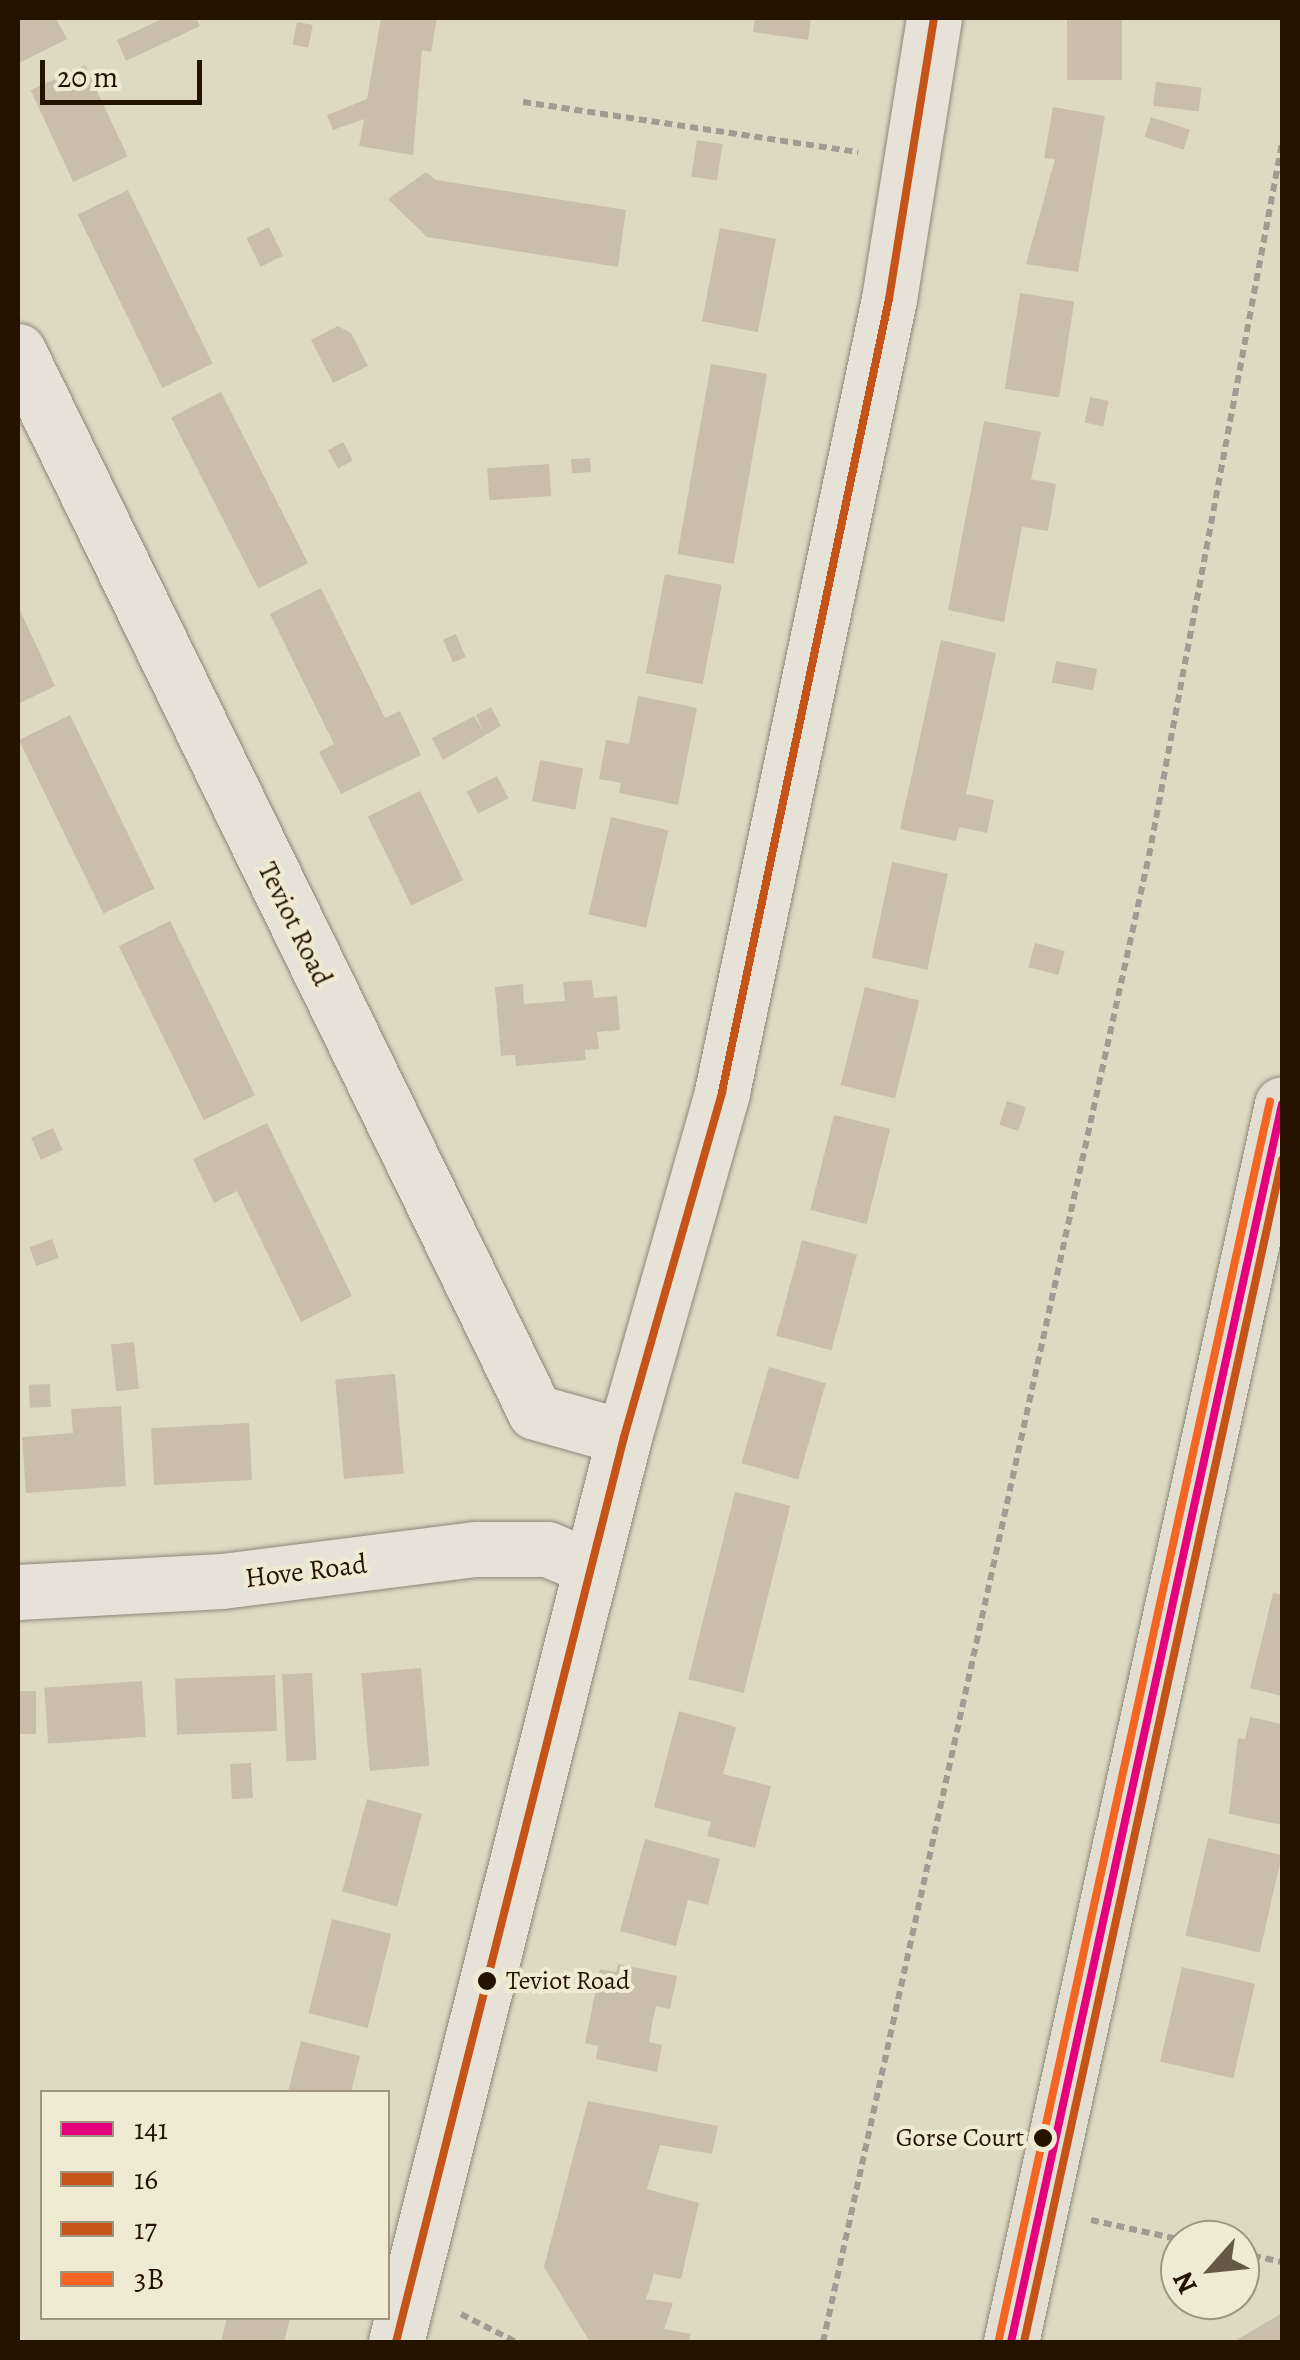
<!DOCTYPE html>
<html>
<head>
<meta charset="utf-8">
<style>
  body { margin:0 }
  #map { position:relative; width:1300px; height:2360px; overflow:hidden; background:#dfd9c4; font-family:Alegreya,serif }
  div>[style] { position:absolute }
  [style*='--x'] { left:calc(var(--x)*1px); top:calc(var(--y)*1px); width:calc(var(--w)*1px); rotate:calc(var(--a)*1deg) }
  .building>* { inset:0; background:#cabdac; transform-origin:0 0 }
  .path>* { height:6px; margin-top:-3px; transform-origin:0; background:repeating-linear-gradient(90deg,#a09c92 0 8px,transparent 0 13px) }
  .roads { filter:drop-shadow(0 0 2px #8d8779) drop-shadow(0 0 2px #8d8779) }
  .street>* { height:55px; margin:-27.5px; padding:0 27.5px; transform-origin:27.5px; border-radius:27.5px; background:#e6e2d8 }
  .secondary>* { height:55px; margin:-27.5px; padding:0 27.5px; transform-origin:27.5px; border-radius:27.5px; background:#e6e2d8 }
  .primary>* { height:55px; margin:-27.5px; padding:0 27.5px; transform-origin:27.5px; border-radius:27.5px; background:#e2ded2 }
  .bus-1>* { height:8px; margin:-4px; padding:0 4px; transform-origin:4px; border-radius:4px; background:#e5007d }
  .bus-2>* { height:8px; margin:-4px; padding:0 4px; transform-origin:4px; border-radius:4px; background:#c45417 }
  .bus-3>* { height:8px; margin:-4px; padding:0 4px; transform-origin:4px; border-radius:4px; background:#c45417 }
  .bus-4>* { height:8px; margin:-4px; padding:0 4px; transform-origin:4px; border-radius:4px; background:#f26522 }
  .dots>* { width:28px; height:28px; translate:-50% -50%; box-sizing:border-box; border:5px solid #f1ead2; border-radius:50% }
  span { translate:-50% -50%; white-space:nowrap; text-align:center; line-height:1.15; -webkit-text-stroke:8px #f1ead2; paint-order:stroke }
  .bus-label { font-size:26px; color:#251302 }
  .left { translate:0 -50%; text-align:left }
  .right { translate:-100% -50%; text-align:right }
  .street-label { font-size:28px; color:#251302 }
  .frame { position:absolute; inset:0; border:20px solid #251302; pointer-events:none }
  .legend { position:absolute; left:40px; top:2090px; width:350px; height:230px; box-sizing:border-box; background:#f1ead2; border:2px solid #9f947f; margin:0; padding:12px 18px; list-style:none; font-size:30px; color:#251302 }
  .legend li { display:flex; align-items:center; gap:20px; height:50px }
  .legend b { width:50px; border:2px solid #9f947f }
  .north { position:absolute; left:1160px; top:2220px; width:100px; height:100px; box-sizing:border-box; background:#f1ead2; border:2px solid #9f947f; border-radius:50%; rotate:243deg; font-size:28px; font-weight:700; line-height:40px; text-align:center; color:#251302 }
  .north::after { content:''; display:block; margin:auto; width:35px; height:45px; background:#665846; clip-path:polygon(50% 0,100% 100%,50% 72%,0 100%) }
  .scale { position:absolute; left:40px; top:60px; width:162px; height:45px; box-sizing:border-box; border:5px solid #251302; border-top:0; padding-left:12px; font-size:30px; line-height:35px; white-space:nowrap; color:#251302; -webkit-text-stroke:8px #f1ead2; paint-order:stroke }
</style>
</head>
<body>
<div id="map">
  <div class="building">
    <i style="clip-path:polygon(18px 18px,56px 18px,67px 39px,19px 63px)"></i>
    <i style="clip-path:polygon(164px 18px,196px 18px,200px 26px,126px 61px,117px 40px)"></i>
    <i style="clip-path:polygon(381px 18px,437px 18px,431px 52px,422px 50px,413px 155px,359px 146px,364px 119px,333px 130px,327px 115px,367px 99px)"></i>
    <i style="clip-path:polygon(755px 18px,811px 18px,808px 40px,753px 32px)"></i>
    <i style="left:1067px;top:18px;width:55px;height:62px"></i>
    <i style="left:297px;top:22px;width:16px;height:23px;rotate:11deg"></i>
    <i style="left:85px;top:65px;width:101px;height:60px;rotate:65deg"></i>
    <i style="left:1156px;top:82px;width:46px;height:24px;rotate:7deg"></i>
    <i style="clip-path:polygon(1053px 107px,1105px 116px,1078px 272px,1026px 264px,1055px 159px,1044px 158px)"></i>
    <i style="left:1151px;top:117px;width:41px;height:21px;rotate:18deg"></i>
    <i style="left:697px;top:140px;width:26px;height:37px;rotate:9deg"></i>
    <i style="clip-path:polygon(426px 172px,436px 180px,626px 210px,618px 267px,427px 237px,388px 199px)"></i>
    <i style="left:128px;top:190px;width:193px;height:56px;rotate:64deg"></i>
    <i style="left:269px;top:227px;width:32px;height:25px;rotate:64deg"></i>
    <i style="left:720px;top:228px;width:57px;height:95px;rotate:11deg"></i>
    <i style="left:1020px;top:293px;width:55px;height:97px;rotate:9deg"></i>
    <i style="clip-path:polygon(338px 326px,351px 333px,368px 366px,333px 383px,311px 340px)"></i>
    <i style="left:711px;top:364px;width:57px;height:193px;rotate:10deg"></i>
    <i style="left:221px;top:392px;width:192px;height:56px;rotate:63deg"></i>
    <i style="left:1090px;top:397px;width:19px;height:26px;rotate:12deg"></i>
    <i style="clip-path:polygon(984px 421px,1041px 432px,1031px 479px,1056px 484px,1048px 531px,1022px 527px,1004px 622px,948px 610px)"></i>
    <i style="left:343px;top:442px;width:21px;height:17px;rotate:62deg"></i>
    <i style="left:590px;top:458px;width:14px;height:19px;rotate:86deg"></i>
    <i style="left:549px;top:464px;width:32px;height:62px;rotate:86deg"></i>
    <i style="left:665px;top:574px;width:58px;height:101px;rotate:11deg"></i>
    <i style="clip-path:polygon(321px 588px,385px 718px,400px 711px,421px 755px,341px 794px,319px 752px,334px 744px,270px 614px)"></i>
    <i style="clip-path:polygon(18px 606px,55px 686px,18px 704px)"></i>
    <i style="left:456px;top:634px;width:25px;height:14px;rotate:67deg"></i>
    <i style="clip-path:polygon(941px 640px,996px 653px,966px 794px,994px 800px,987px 833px,959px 827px,956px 841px,900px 829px)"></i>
    <i style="left:1056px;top:661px;width:42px;height:22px;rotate:11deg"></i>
    <i style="clip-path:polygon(638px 696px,697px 708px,678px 805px,619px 793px,621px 783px,599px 779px,606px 740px,629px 744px)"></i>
    <i style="clip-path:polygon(491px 707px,501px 726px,443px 760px,432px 738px,474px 716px,483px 731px,476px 715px)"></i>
    <i style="left:70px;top:715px;width:193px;height:57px;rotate:64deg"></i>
    <i style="left:540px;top:760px;width:44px;height:42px;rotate:11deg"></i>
    <i style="left:497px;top:776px;width:25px;height:34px;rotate:63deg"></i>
    <i style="left:420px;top:791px;width:99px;height:58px;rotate:64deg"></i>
    <i style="left:611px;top:817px;width:59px;height:100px;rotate:13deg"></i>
    <i style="left:892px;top:862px;width:57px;height:98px;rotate:12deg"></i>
    <i style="left:170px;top:921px;width:194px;height:57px;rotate:64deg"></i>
    <i style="left:1035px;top:943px;width:31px;height:25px;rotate:15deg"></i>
    <i style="clip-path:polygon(592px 980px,594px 998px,617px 996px,620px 1030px,597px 1032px,599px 1049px,585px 1050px,586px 1060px,516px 1066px,515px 1055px,501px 1056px,495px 987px,523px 984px,524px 1004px,565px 1001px,563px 982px)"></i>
    <i style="left:865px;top:987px;width:56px;height:101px;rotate:14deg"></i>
    <i style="left:1007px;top:1101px;width:20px;height:25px;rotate:18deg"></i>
    <i style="left:834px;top:1115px;width:58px;height:98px;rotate:14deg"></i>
    <i style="clip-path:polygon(267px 1123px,352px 1296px,301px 1322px,237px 1191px,214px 1203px,193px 1159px)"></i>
    <i style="left:53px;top:1128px;width:24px;height:24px;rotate:66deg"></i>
    <i style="left:52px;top:1239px;width:20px;height:24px;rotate:70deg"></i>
    <i style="left:802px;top:1240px;width:57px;height:99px;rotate:15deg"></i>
    <i style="left:134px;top:1342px;width:47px;height:23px;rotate:84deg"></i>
    <i style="left:769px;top:1367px;width:59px;height:100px;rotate:16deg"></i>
    <i style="left:395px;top:1374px;width:100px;height:60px;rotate:85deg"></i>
    <i style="left:50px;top:1384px;width:23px;height:21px;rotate:88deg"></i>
    <i style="clip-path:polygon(121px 1406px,126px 1486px,26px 1493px,22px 1437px,73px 1433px,71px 1409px)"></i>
    <i style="left:249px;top:1423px;width:57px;height:98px;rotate:87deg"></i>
    <i style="left:735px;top:1492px;width:57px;height:193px;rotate:14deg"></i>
    <i style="clip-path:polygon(1273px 1593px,1282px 1595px,1282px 1696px,1250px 1688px)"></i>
    <i style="left:421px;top:1668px;width:98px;height:60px;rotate:85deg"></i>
    <i style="left:312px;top:1673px;width:87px;height:30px;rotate:87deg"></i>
    <i style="left:275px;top:1675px;width:56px;height:100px;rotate:88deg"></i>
    <i style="left:142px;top:1681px;width:56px;height:98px;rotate:86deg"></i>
    <i style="left:18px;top:1691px;width:18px;height:43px"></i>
    <i style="clip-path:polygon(679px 1711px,736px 1727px,723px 1774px,771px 1786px,755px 1848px,707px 1836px,711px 1822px,654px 1807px)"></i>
    <i style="clip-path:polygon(1250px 1717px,1282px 1724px,1282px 1825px,1229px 1814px,1238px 1738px,1245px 1739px)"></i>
    <i style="left:251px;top:1763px;width:35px;height:21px;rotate:87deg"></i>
    <i style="left:367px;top:1799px;width:57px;height:96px;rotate:15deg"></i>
    <i style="left:1208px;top:1838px;width:76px;height:100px;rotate:13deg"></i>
    <i style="clip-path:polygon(645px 1839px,720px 1859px,708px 1905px,688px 1900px,676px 1946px,620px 1931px)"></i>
    <i style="left:332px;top:1919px;width:61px;height:97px;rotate:14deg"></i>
    <i style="clip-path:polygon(618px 1964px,677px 1976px,670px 2009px,656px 2006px,653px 2019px,649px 2042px,662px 2045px,657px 2072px,596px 2059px,598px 2046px,585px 2043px,600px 1969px,616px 1972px)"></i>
    <i style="left:1182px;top:1967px;width:75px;height:97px;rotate:13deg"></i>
    <i style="clip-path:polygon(301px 2041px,360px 2056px,351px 2092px,288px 2092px)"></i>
    <i style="clip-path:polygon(588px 2101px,718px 2126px,712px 2154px,660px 2145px,647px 2189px,699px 2203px,681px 2279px,654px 2274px,646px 2299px,673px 2303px,664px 2329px,691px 2334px,689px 2342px,590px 2342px,544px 2267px)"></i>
    <i style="clip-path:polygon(1282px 2313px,1282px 2342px,1233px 2342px,1250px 2332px)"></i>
    <i style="clip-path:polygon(227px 2318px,290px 2318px,284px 2342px,221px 2342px)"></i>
  </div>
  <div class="path">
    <i style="--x:523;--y:102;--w:339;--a:8.5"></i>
    <i style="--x:1091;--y:2220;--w:93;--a:12.4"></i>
    <i style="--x:1240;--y:2253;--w:43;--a:12.1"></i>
    <i style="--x:461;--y:2314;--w:62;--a:27"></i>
    <i style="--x:823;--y:2342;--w:1521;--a:-77.63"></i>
    <i style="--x:1149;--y:856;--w:725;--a:-79.43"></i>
  </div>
  <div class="roads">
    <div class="street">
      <i style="--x:18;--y:351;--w:1180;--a:64.02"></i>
      <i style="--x:535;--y:1412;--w:92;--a:15.7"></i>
      <i style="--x:18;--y:1592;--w:204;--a:-3.1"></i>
      <i style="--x:222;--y:1581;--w:257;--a:-7.2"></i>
      <i style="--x:477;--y:1549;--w:70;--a:0"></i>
      <i style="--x:547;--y:1549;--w:48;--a:22.2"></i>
    </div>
    <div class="secondary">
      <i style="--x:396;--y:2342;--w:933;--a:-75.86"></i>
      <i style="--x:624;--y:1437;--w:359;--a:-74.1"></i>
      <i style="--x:722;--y:1092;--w:810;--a:-78.11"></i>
      <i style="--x:889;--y:299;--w:285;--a:-80.9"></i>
    </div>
    <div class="primary">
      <i style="--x:1011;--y:2342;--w:1267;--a:-77.65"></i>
    </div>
  </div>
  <div class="bus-1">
    <i style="--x:1011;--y:2342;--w:1267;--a:-77.65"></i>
  </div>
  <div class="bus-2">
    <i style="--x:396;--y:2342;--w:933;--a:-75.86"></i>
    <i style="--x:624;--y:1437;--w:359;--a:-74.1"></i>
    <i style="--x:722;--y:1092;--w:810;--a:-78.11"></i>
    <i style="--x:889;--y:299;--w:285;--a:-80.9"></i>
  </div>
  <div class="bus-3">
    <i style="--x:1024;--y:2342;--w:1210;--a:-77.69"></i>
  </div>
  <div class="bus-4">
    <i style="--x:999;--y:2339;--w:1267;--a:-77.65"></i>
  </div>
  <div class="dots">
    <i style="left:487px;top:1981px;background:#251302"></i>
    <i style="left:1043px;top:2138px;background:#251302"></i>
  </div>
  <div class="bus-label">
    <span class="left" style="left:506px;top:1981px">Teviot Road</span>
    <span class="right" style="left:1024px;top:2138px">Gorse Court</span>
  </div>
  <div class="street-label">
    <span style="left:295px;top:924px;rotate:64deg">Teviot Road</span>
    <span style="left:306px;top:1571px;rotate:-7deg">Hove Road</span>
  </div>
  <div class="frame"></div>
  <ul class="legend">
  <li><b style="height:12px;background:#e5007d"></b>141</li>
  <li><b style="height:12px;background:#c45417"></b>16</li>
  <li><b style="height:12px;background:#c45417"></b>17</li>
  <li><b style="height:12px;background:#f26522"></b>3B</li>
  </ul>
  <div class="north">N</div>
  <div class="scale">20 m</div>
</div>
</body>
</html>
